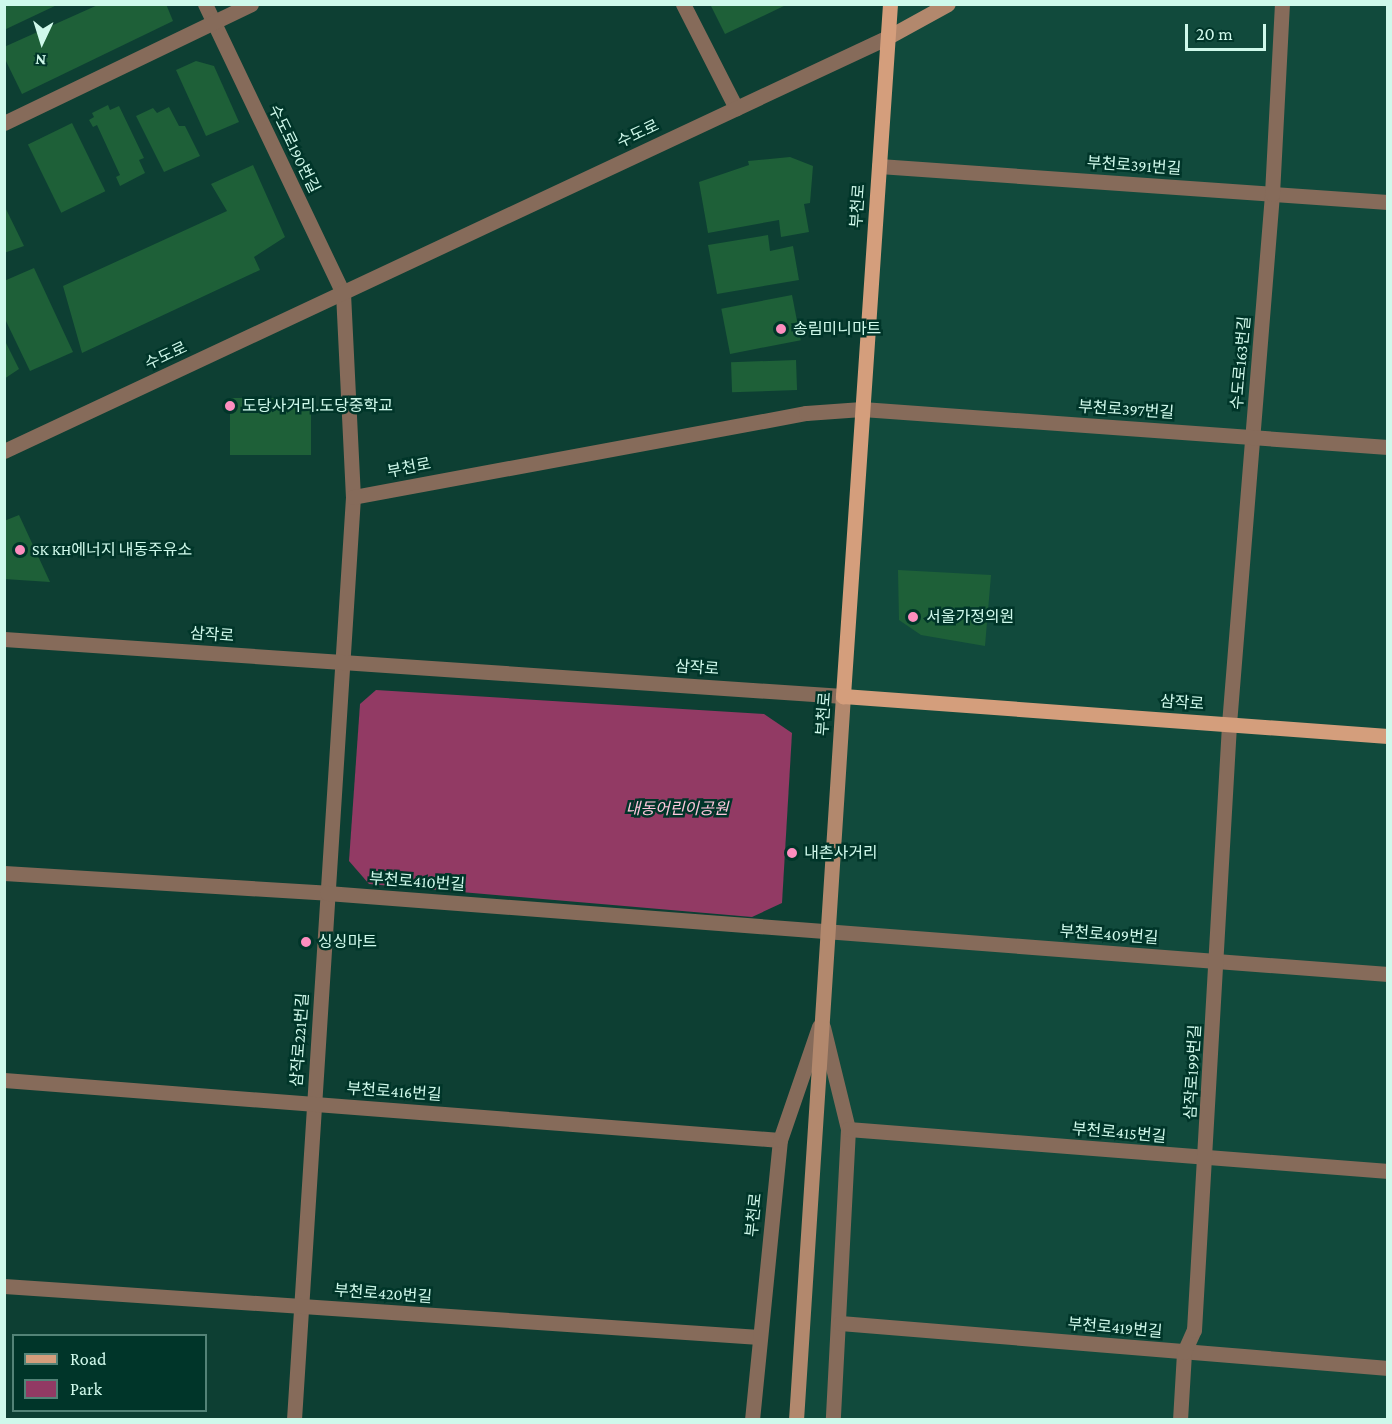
<!DOCTYPE html>
<html>
<head>
<meta charset="utf-8">
<style>
  body { margin:0 }
  #map { position:relative; width:1392px; height:1424px; overflow:hidden; background:#0d3f33; font-family:"Crimson Pro","Noto Sans KR",serif }
  div>[style] { position:absolute }
  [style*='--x'] { left:calc(var(--x)*1px); top:calc(var(--y)*1px); width:calc(var(--w)*1px); rotate:calc(var(--a)*1deg) }
  .built>* { inset:0; background:#114a3c }
  .green>* { inset:0; background:#923a64 }
  .building>* { inset:0; background:#1e6038; transform-origin:0 0 }
  .lane>* { height:15px; margin:-7.5px; padding:0 7.5px; transform-origin:7.5px; border-radius:7.5px; background:#866b5a }
  .street>* { height:15px; margin:-7.5px; padding:0 7.5px; transform-origin:7.5px; border-radius:7.5px; background:#866b5a }
  .secondary>* { height:15px; margin:-7.5px; padding:0 7.5px; transform-origin:7.5px; border-radius:7.5px; background:#b2886d }
  .primary>* { height:15px; margin:-7.5px; padding:0 7.5px; transform-origin:7.5px; border-radius:7.5px; background:#d49e7c }
  .dots>* { width:16px; height:16px; translate:-50% -50%; box-sizing:border-box; border:3px solid #003529; border-radius:50% }
  span { translate:-50% -50%; white-space:nowrap; text-align:center; line-height:1.15; -webkit-text-stroke:5px #003529; paint-order:stroke }
  .street-label { font-size:16px; color:#cff9eb }
  .poi-label { font-size:16px; color:#cff9eb }
  .left { translate:0 -50%; text-align:left }
  .park-label { font-size:16px; color:#fdc7dc; font-style:italic }
  .frame { position:absolute; inset:0; border:6px solid #cff9eb; pointer-events:none }
  .legend { position:absolute; left:12px; top:1334px; width:195px; height:78px; box-sizing:border-box; background:#003529; border:2px solid #538377; margin:0; padding:8px 10px; list-style:none; font-size:18px; color:#cff9eb }
  .legend li { display:flex; align-items:center; gap:12px; height:30px }
  .legend b { width:30px; border:2px solid #538377 }
  .north { position:absolute; left:12px; top:12px; width:60px; height:60px; -webkit-text-stroke:4px #003529; paint-order:stroke; rotate:184deg; font-size:16px; font-weight:700; line-height:24px; text-align:center; color:#cff9eb }
  .north::after { content:''; display:block; margin:auto; width:21px; height:27px; background:#cff9eb; clip-path:polygon(50% 0,100% 100%,50% 72%,0 100%) }
  .scale { position:absolute; left:1185px; top:24px; width:81px; height:27px; box-sizing:border-box; border:3px solid #cff9eb; border-top:0; padding-left:8px; font-size:18px; line-height:21px; white-space:nowrap; color:#cff9eb; -webkit-text-stroke:4px #003529; paint-order:stroke }
</style>
</head>
<body>
<div id="map">
  <div class="built">
    <i style="clip-path:polygon(890px 5px,1387px 5px,1387px 1419px,797px 1420px)"></i>
  </div>
  <div class="green">
    <i style="clip-path:polygon(376px 690px,764px 714px,792px 733px,782px 903px,752px 917px,369px 884px,349px 861px,360px 704px)"></i>
  </div>
  <div class="building">
    <i style="clip-path:polygon(4px 4px,59px 4px,4px 30px)"></i>
    <i style="clip-path:polygon(100px 4px,166px 4px,173px 21px,22px 94px,4px 57px,4px 47px)"></i>
    <i style="clip-path:polygon(710px 4px,788px 4px,725px 34px)"></i>
    <i style="clip-path:polygon(196px 61px,214px 66px,239px 122px,206px 136px,176px 70px)"></i>
    <i style="clip-path:polygon(108px 105px,110px 110px,119px 106px,144px 158px,139px 160px,145px 173px,120px 186px,116px 177px,120px 175px,97px 125px,93px 127px,89px 120px,94px 117px,92px 113px)"></i>
    <i style="clip-path:polygon(169px 107px,179px 126px,185px 126px,200px 156px,164px 172px,136px 116px,153px 108px,157px 113px)"></i>
    <i style="left:72px;top:123px;width:76px;height:49px;rotate:64deg"></i>
    <i style="clip-path:polygon(790px 157px,813px 166px,810px 203px,804px 204px,809px 232px,781px 237px,779px 220px,708px 233px,699px 182px,749px 165px,748px 161px)"></i>
    <i style="clip-path:polygon(253px 165px,285px 237px,254px 257px,260px 270px,82px 353px,63px 286px,227px 211px,211px 184px)"></i>
    <i style="clip-path:polygon(4px 205px,24px 246px,4px 253px)"></i>
    <i style="clip-path:polygon(768px 235px,770px 251px,793px 246px,799px 280px,717px 294px,708px 245px)"></i>
    <i style="clip-path:polygon(34px 268px,73px 352px,30px 371px,4px 317px,4px 281px)"></i>
    <i style="left:792px;top:295px;width:46px;height:72px;rotate:79deg"></i>
    <i style="clip-path:polygon(4px 339px,19px 369px,4px 379px)"></i>
    <i style="left:796px;top:360px;width:30px;height:65px;rotate:88deg"></i>
    <i style="left:230px;top:398px;width:81px;height:57px"></i>
    <i style="clip-path:polygon(19px 515px,50px 582px,4px 579px,4px 521px)"></i>
    <i style="clip-path:polygon(898px 570px,991px 575px,985px 646px,921px 635px,899px 620px)"></i>
  </div>
  <div class="lane">
    <i style="--x:205;--y:4;--w:320;--a:64.5"></i>
    <i style="--x:343;--y:293;--w:204;--a:87.2"></i>
    <i style="--x:353;--y:497;--w:925;--a:93.66"></i>
    <i style="--x:4;--y:123;--w:274;--a:-25.7"></i>
    <i style="--x:879;--y:166;--w:510;--a:4.05"></i>
    <i style="--x:353;--y:497;--w:461;--a:-10.5"></i>
    <i style="--x:806;--y:413;--w:56;--a:-4.1"></i>
    <i style="--x:4;--y:873;--w:324;--a:3.5"></i>
    <i style="--x:327;--y:893;--w:1064;--a:4.37"></i>
    <i style="--x:823;--y:1027;--w:105;--a:76.2"></i>
    <i style="--x:848;--y:1129;--w:291;--a:93"></i>
    <i style="--x:4;--y:1080;--w:778;--a:4.42"></i>
    <i style="--x:848;--y:1129;--w:542;--a:4.45"></i>
    <i style="--x:4;--y:1286;--w:757;--a:3.86"></i>
    <i style="--x:840;--y:1323;--w:550;--a:4.69"></i>
    <i style="--x:752;--y:1420;--w:281;--a:-84.3"></i>
    <i style="--x:780;--y:1140;--w:120;--a:-71"></i>
    <i style="--x:1180;--y:1420;--w:68;--a:-86.6"></i>
    <i style="--x:1184;--y:1352;--w:24;--a:-66"></i>
    <i style="--x:1194;--y:1330;--w:607;--a:-86.69"></i>
    <i style="--x:1229;--y:724;--w:532;--a:-85.36"></i>
    <i style="--x:1272;--y:194;--w:190;--a:-87"></i>
  </div>
  <div class="street">
    <i style="--x:683;--y:4;--w:117;--a:63"></i>
    <i style="--x:862;--y:409;--w:527;--a:4.13"></i>
    <i style="--x:4;--y:451;--w:976;--a:-25.09"></i>
    <i style="--x:4;--y:639;--w:841;--a:3.89"></i>
  </div>
  <div class="secondary">
    <i style="--x:888;--y:37;--w:68;--a:-28.8"></i>
    <i style="--x:796;--y:1420;--w:726;--a:-86.29"></i>
  </div>
  <div class="primary">
    <i style="--x:890;--y:4;--w:694;--a:93.89"></i>
    <i style="--x:843;--y:696;--w:546;--a:4.2"></i>
  </div>
  <div class="dots">
    <i style="left:781px;top:329px;background:#fd8ebf"></i>
    <i style="left:230px;top:406px;background:#fd8ebf"></i>
    <i style="left:20px;top:550px;background:#fd8ebf"></i>
    <i style="left:913px;top:617px;background:#fd8ebf"></i>
    <i style="left:792px;top:853px;background:#fd8ebf"></i>
    <i style="left:306px;top:942px;background:#fd8ebf"></i>
  </div>
  <div class="street-label">
    <span style="left:638px;top:134px;rotate:-25deg">수도로</span>
    <span style="left:294px;top:149px;rotate:64deg">수도로190번길</span>
    <span style="left:1134px;top:166px;rotate:4deg">부천로391번길</span>
    <span style="left:858px;top:206px;rotate:-86deg">부천로</span>
    <span style="left:166px;top:356px;rotate:-25deg">수도로</span>
    <span style="left:1241px;top:363px;rotate:-85deg">수도로163번길</span>
    <span style="left:1126px;top:410px;rotate:4deg">부천로397번길</span>
    <span style="left:409px;top:468px;rotate:-11deg">부천로</span>
    <span style="left:212px;top:635px;rotate:4deg">삼작로</span>
    <span style="left:697px;top:668px;rotate:4deg">삼작로</span>
    <span style="left:1182px;top:703px;rotate:4deg">삼작로</span>
    <span style="left:824px;top:714px;rotate:-86deg">부천로</span>
    <span style="left:417px;top:882px;rotate:4deg">부천로410번길</span>
    <span style="left:1109px;top:935px;rotate:4deg">부천로409번길</span>
    <span style="left:300px;top:1040px;rotate:-86deg">삼작로221번길</span>
    <span style="left:1193px;top:1072px;rotate:-87deg">삼작로199번길</span>
    <span style="left:394px;top:1092px;rotate:4deg">부천로416번길</span>
    <span style="left:1119px;top:1133px;rotate:5deg">부천로415번길</span>
    <span style="left:754px;top:1215px;rotate:-84deg">부천로</span>
    <span style="left:383px;top:1294px;rotate:4deg">부천로420번길</span>
    <span style="left:1115px;top:1328px;rotate:5deg">부천로419번길</span>
  </div>
  <div class="poi-label">
    <span class="left" style="left:793px;top:329px">송림미니마트</span>
    <span class="left" style="left:242px;top:406px">도당사거리.도당중학교</span>
    <span class="left" style="left:32px;top:550px">SK KH에너지 내동주유소</span>
    <span class="left" style="left:926px;top:617px">서울가정의원</span>
    <span class="left" style="left:804px;top:853px">내촌사거리</span>
    <span class="left" style="left:318px;top:942px">싱싱마트</span>
  </div>
  <div class="park-label">
    <span style="left:677px;top:809px">내동어린이공원</span>
  </div>
  <div class="frame"></div>
  <ul class="legend">
  <li><b style="height:8px;background:#d49e7c"></b>Road</li>
  <li><b style="height:16px;background:#923a64"></b>Park</li>
  </ul>
  <div class="north">N</div>
  <div class="scale">20 m</div>
</div>
</body>
</html>
